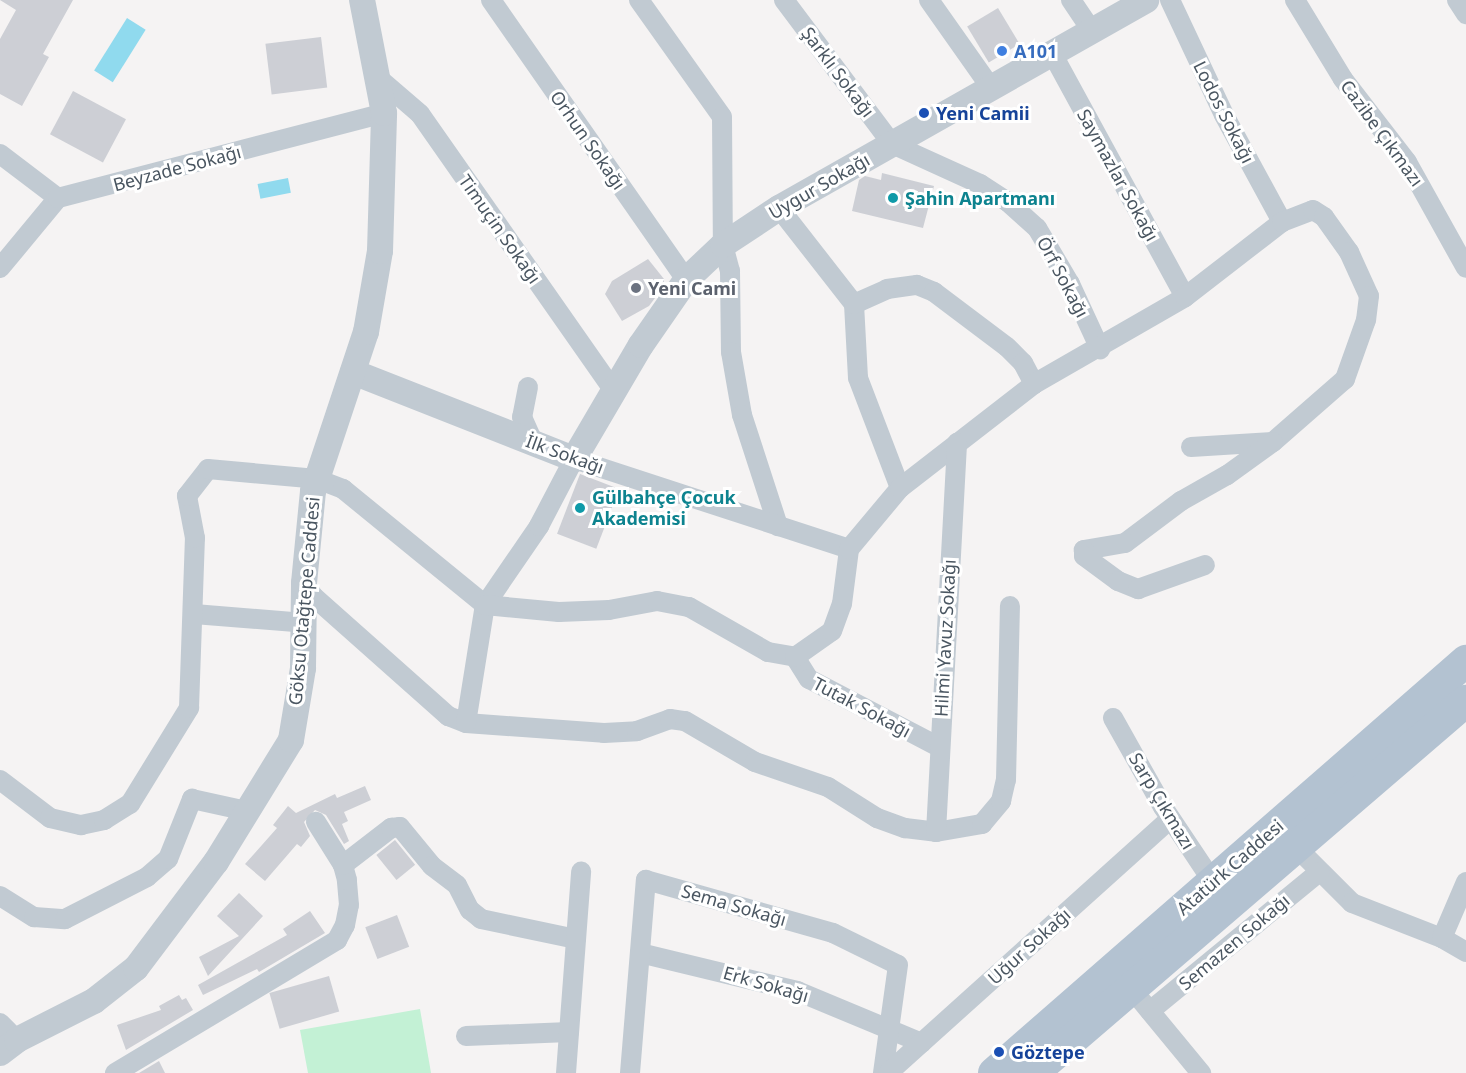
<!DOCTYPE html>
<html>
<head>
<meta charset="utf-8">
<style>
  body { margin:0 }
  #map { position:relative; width:1466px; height:1073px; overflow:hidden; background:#f5f3f3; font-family:"Noto Sans",sans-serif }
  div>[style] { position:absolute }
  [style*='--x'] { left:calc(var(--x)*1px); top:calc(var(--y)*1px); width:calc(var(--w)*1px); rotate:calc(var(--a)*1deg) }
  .green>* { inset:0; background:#c3f1d5 }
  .water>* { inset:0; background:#90daee; transform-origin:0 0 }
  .building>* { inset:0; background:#cdcfd5; transform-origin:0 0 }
  .minor>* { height:20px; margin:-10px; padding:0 10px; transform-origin:10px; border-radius:10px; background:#c1cad2 }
  .tertiary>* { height:26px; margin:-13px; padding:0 13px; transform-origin:13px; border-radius:13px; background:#c1cad2 }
  .primary>* { height:32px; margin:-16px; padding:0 16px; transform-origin:16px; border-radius:16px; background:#b3c2d1 }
  .dots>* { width:16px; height:16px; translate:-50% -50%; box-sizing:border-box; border:3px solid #fff; border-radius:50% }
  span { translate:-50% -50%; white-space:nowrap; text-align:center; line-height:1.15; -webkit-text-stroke:6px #fff; paint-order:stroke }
  .shop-label { font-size:18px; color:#366cbe; font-weight:700 }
  .left { translate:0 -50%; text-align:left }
  .street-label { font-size:18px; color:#4a5661 }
  .transit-label { font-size:18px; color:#164399; font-weight:700 }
  .culture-label { font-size:18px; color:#0d838f; font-weight:700 }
  .worship-label { font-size:18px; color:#5b616d; font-weight:700 }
</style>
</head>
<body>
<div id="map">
  <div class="green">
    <i style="clip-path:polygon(420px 1009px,431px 1073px,308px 1073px,300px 1030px)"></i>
  </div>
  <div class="water">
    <i style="left:127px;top:18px;width:22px;height:62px;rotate:32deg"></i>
    <i style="left:288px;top:178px;width:15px;height:31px;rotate:79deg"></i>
  </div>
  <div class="building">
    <i style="clip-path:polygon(0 0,73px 0,43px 54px,49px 57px,22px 106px,0 94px,0 39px,16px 10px)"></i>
    <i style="left:998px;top:8px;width:42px;height:36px;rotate:59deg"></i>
    <i style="left:321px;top:37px;width:51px;height:56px;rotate:83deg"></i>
    <i style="left:73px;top:91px;width:60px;height:49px;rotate:28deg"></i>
    <i style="clip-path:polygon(882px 173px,934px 186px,923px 228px,852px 211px,859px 180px,865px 176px,881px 180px)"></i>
    <i style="clip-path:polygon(648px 259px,664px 279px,664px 286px,649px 306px,622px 321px,605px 294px,612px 281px)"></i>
    <i style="left:580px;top:474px;width:42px;height:64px;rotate:21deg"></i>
    <i style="clip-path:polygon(365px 786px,371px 800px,344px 812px,348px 821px,342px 824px,349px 841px,344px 844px,326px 815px,315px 810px,304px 822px,310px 836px,301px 847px,297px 844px,265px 881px,245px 864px,277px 828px,273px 825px,288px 806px,296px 813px,335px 794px,337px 798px)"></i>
    <i style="left:395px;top:840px;width:32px;height:24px;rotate:51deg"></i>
    <i style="clip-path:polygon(239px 893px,263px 916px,208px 976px,199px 957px,239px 936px,217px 916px)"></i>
    <i style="clip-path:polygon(310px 911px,325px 933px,259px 972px,257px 969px,203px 995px,198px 985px,287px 935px,283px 929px)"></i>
    <i style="left:397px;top:915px;width:34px;height:34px;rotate:69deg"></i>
    <i style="left:329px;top:976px;width:37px;height:62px;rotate:74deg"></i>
    <i style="clip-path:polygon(179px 995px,182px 1000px,186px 998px,193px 1010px,126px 1050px,117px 1025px,161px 1010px,159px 1006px)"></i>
    <i style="clip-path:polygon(159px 1061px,165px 1073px,139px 1073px)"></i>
  </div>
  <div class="minor">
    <i style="--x:491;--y:0;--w:341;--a:55.1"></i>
    <i style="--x:639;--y:0;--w:143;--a:54.6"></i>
    <i style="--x:722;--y:117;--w:128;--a:89.6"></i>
    <i style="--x:723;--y:245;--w:27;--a:75"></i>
    <i style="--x:730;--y:271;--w:81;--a:89.3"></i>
    <i style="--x:731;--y:352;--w:64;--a:80.1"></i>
    <i style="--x:742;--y:415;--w:117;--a:72"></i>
    <i style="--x:784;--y:0;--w:180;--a:53.1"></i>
    <i style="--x:892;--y:144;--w:97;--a:24.4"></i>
    <i style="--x:980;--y:184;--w:33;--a:33"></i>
    <i style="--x:1008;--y:202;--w:39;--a:42"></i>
    <i style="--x:1037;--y:228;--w:65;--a:59.5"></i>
    <i style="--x:1070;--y:284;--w:72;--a:65.2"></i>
    <i style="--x:929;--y:0;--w:108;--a:54.8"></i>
    <i style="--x:1071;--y:0;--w:36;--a:56"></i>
    <i style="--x:1170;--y:0;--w:127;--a:64.8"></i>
    <i style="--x:1224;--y:115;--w:122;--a:61.5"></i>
    <i style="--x:1295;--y:0;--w:92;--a:58.7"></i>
    <i style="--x:1343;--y:79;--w:105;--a:52.4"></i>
    <i style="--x:1407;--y:162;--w:121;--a:60.9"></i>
    <i style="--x:1457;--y:0;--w:17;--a:57"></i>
    <i style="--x:1052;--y:53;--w:278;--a:61.4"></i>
    <i style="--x:376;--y:76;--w:58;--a:40.8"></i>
    <i style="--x:420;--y:114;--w:338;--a:55"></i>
    <i style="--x:0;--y:154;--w:73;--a:37.2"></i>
    <i style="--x:779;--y:208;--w:122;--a:52"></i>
    <i style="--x:854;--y:304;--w:74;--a:86.9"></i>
    <i style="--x:858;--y:378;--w:118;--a:69.1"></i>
    <i style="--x:0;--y:268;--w:91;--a:-50.4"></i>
    <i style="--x:58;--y:198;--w:337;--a:-14.6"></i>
    <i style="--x:854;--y:304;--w:36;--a:-24"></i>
    <i style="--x:887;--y:289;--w:30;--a:-8"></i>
    <i style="--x:917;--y:285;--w:18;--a:22"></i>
    <i style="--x:934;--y:292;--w:91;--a:37"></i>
    <i style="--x:1007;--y:347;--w:23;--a:45"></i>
    <i style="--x:1023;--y:363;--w:24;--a:62"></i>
    <i style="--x:528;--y:387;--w:31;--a:101"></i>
    <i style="--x:522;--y:417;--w:30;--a:66"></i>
    <i style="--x:1191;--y:447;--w:82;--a:-3.5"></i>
    <i style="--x:304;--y:583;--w:16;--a:55"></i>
    <i style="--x:313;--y:596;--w:181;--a:41.6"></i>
    <i style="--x:448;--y:716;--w:19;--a:21"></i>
    <i style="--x:466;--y:723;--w:138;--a:4.1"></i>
    <i style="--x:604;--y:733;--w:33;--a:-3"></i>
    <i style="--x:637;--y:731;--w:35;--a:-20"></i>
    <i style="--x:670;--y:719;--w:15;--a:8"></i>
    <i style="--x:685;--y:721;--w:81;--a:30.4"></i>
    <i style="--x:755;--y:762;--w:77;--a:18.9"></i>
    <i style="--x:828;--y:787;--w:58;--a:32.3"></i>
    <i style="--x:877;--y:818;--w:30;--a:20"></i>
    <i style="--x:905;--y:828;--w:31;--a:7"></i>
    <i style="--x:936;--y:832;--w:47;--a:-9.9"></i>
    <i style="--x:982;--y:824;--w:30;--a:-50"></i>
    <i style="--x:1001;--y:801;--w:22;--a:-77"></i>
    <i style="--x:1006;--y:780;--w:174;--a:-88.7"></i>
    <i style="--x:194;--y:614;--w:111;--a:4.6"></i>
    <i style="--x:795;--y:657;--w:26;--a:58"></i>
    <i style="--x:809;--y:679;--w:147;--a:27.6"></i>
    <i style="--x:1113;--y:718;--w:102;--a:60.7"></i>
    <i style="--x:1163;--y:807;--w:90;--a:56.3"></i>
    <i style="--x:466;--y:723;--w:120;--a:-80.9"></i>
    <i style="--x:485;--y:605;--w:96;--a:-55.6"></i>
    <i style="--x:539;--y:526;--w:76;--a:-62.4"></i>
    <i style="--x:574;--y:459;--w:289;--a:18.1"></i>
    <i style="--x:0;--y:780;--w:63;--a:37.2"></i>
    <i style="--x:50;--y:818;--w:32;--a:13"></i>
    <i style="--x:81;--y:825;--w:24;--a:-12"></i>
    <i style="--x:104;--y:820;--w:31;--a:-32"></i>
    <i style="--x:130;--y:804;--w:113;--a:-58.4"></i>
    <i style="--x:189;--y:708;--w:170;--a:-88"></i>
    <i style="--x:195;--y:538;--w:43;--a:-100.8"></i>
    <i style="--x:187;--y:496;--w:34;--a:-52"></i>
    <i style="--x:208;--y:469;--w:109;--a:5.2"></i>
    <i style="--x:317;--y:479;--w:28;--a:21"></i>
    <i style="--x:343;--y:489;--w:183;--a:39.2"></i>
    <i style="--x:485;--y:605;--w:74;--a:5.4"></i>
    <i style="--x:559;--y:612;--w:50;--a:-2.3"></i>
    <i style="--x:609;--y:610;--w:49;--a:-10.6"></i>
    <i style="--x:657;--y:601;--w:33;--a:11"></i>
    <i style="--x:689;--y:607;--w:91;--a:29.7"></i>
    <i style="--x:768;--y:652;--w:27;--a:10"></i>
    <i style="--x:795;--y:657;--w:45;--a:-35.1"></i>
    <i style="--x:832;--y:631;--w:29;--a:-70"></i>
    <i style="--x:842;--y:604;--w:55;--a:-82.7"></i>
    <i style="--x:849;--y:549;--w:80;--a:-50.1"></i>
    <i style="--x:900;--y:488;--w:170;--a:-37.8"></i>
    <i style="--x:1034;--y:384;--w:174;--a:-29.9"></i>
    <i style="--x:1185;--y:297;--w:123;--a:-37.7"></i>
    <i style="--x:1282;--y:222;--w:33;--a:-21"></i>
    <i style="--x:1313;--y:210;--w:13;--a:32"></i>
    <i style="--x:1324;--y:217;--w:43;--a:54.5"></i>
    <i style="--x:1349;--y:252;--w:48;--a:65.6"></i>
    <i style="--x:1369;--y:296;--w:24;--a:97"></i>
    <i style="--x:1366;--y:320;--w:63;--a:109.6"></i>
    <i style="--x:1345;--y:379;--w:96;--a:138.8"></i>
    <i style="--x:1273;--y:442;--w:57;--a:144.3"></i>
    <i style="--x:1227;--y:475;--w:53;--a:150.5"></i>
    <i style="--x:1181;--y:501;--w:70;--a:143.1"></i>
    <i style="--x:1125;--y:543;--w:42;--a:170.3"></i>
    <i style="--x:1084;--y:550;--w:6;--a:90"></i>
    <i style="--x:1084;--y:556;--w:42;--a:36.3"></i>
    <i style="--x:1118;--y:581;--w:22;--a:22"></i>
    <i style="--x:1138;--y:589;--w:71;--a:-19.7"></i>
    <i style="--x:936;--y:832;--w:390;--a:-86.9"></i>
    <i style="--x:1289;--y:840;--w:89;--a:45"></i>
    <i style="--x:1352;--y:903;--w:97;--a:21.3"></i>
    <i style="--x:1442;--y:938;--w:28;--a:30"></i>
    <i style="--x:343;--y:865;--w:61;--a:-37.6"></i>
    <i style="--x:391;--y:828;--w:9;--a:-6"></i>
    <i style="--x:400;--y:827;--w:50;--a:50.6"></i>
    <i style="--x:432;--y:866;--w:31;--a:37"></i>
    <i style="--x:457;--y:885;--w:28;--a:63"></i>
    <i style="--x:470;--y:910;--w:14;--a:39"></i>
    <i style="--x:481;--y:919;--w:97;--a:11.9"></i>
    <i style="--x:0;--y:896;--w:40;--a:32"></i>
    <i style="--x:34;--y:917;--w:31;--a:4"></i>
    <i style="--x:65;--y:919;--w:92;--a:-27.1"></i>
    <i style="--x:147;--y:877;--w:28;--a:-41"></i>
    <i style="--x:168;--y:859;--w:65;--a:-68.2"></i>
    <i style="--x:192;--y:799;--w:56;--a:12.3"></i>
    <i style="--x:1442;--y:938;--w:61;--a:-66.8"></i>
    <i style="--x:640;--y:953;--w:162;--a:13.6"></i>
    <i style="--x:797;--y:991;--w:135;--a:22.6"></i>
    <i style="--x:1130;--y:987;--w:112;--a:50.5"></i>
    <i style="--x:1150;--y:1011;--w:219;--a:-39.4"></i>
    <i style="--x:0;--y:1023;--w:24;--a:45"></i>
    <i style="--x:466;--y:1036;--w:103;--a:-2.2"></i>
    <i style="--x:115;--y:1073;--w:259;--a:-30.9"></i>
    <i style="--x:337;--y:940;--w:17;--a:-62"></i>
    <i style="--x:345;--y:925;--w:20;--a:-79"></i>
    <i style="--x:349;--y:905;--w:25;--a:-95"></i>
    <i style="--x:347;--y:880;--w:16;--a:-105"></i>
    <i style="--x:343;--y:865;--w:51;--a:-122.1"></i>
    <i style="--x:566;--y:1073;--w:202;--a:-85.7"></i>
    <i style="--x:630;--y:1073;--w:194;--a:-85.3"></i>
    <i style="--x:646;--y:880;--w:194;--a:15.8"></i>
    <i style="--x:833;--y:933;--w:72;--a:26.2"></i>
    <i style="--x:898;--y:965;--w:109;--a:97.9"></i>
    <i style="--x:888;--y:1073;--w:380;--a:-42"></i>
  </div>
  <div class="tertiary">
    <i style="--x:353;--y:372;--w:238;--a:21.5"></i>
    <i style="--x:574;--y:459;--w:132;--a:-59.6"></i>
    <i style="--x:641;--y:345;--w:79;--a:-55.3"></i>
    <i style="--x:686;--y:280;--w:51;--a:-43.4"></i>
    <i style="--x:723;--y:245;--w:67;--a:-33.5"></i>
    <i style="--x:779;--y:208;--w:422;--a:-29.5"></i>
    <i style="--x:0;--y:1053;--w:21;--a:-37"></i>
    <i style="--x:17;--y:1040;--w:86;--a:-26.9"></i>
    <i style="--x:94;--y:1001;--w:53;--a:-38.2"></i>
    <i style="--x:136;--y:968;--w:133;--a:-53"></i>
    <i style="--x:216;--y:862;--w:143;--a:-58.4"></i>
    <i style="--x:291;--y:740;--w:73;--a:-80.5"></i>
    <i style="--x:303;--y:668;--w:85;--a:-89.3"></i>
    <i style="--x:304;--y:583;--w:92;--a:-84.4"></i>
    <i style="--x:313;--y:491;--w:168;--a:-71.6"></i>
    <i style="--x:366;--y:332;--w:82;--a:-80.2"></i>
    <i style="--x:380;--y:251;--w:138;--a:-88.3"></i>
    <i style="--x:384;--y:113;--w:115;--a:-101"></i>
  </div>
  <div class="primary">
    <i style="--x:994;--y:1073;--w:627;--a:-41.12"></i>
    <i style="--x:1033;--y:1073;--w:571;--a:-40.67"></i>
  </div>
  <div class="dots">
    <i style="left:1002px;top:51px;background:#3f7fe0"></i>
    <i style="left:924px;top:113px;background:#1a4fb4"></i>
    <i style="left:893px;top:198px;background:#0f9aa8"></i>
    <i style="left:636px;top:288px;background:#6b7280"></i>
    <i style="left:580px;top:508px;background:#0f9aa8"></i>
    <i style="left:999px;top:1052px;background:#1a4fb4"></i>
  </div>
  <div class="shop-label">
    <span class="left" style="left:1014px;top:51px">A101</span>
  </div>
  <div class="street-label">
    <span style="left:838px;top:72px;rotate:53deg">Şarklı Sokağı</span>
    <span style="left:1224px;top:112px;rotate:63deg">Lodos Sokağı</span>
    <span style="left:1382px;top:133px;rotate:54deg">Cazibe Çıkmazı</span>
    <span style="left:588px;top:140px;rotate:55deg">Orhun Sokağı</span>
    <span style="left:177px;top:168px;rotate:-15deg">Beyzade Sokağı</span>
    <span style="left:1118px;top:175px;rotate:61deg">Saymazlar Sokağı</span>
    <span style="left:819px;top:186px;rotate:-30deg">Uygur Sokağı</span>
    <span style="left:500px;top:229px;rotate:55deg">Timuçin Sokağı</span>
    <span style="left:1063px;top:277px;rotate:62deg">Örf Sokağı</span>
    <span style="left:565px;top:454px;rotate:20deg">İlk Sokağı</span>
    <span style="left:304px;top:601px;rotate:-85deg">Göksu Otağtepe Caddesi</span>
    <span style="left:945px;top:638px;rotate:-87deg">Hilmi Yavuz Sokağı</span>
    <span style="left:862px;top:707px;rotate:28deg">Tutak Sokağı</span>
    <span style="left:1162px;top:801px;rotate:59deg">Sarp Çıkmazı</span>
    <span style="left:1230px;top:867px;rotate:-41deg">Atatürk Caddesi</span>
    <span style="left:734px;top:905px;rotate:16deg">Sema Sokağı</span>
    <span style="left:1234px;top:942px;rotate:-40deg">Semazen Sokağı</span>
    <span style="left:1029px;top:946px;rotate:-42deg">Uğur Sokağı</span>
    <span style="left:766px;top:984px;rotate:16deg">Erk Sokağı</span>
  </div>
  <div class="transit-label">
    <span class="left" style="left:936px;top:113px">Yeni Camii</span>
    <span class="left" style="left:1011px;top:1052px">Göztepe</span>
  </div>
  <div class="culture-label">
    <span class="left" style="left:905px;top:198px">Şahin Apartmanı</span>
    <span class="left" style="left:592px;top:508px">Gülbahçe Çocuk<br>Akademisi</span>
  </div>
  <div class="worship-label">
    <span class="left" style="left:648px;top:288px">Yeni Cami</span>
  </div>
</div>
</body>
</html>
